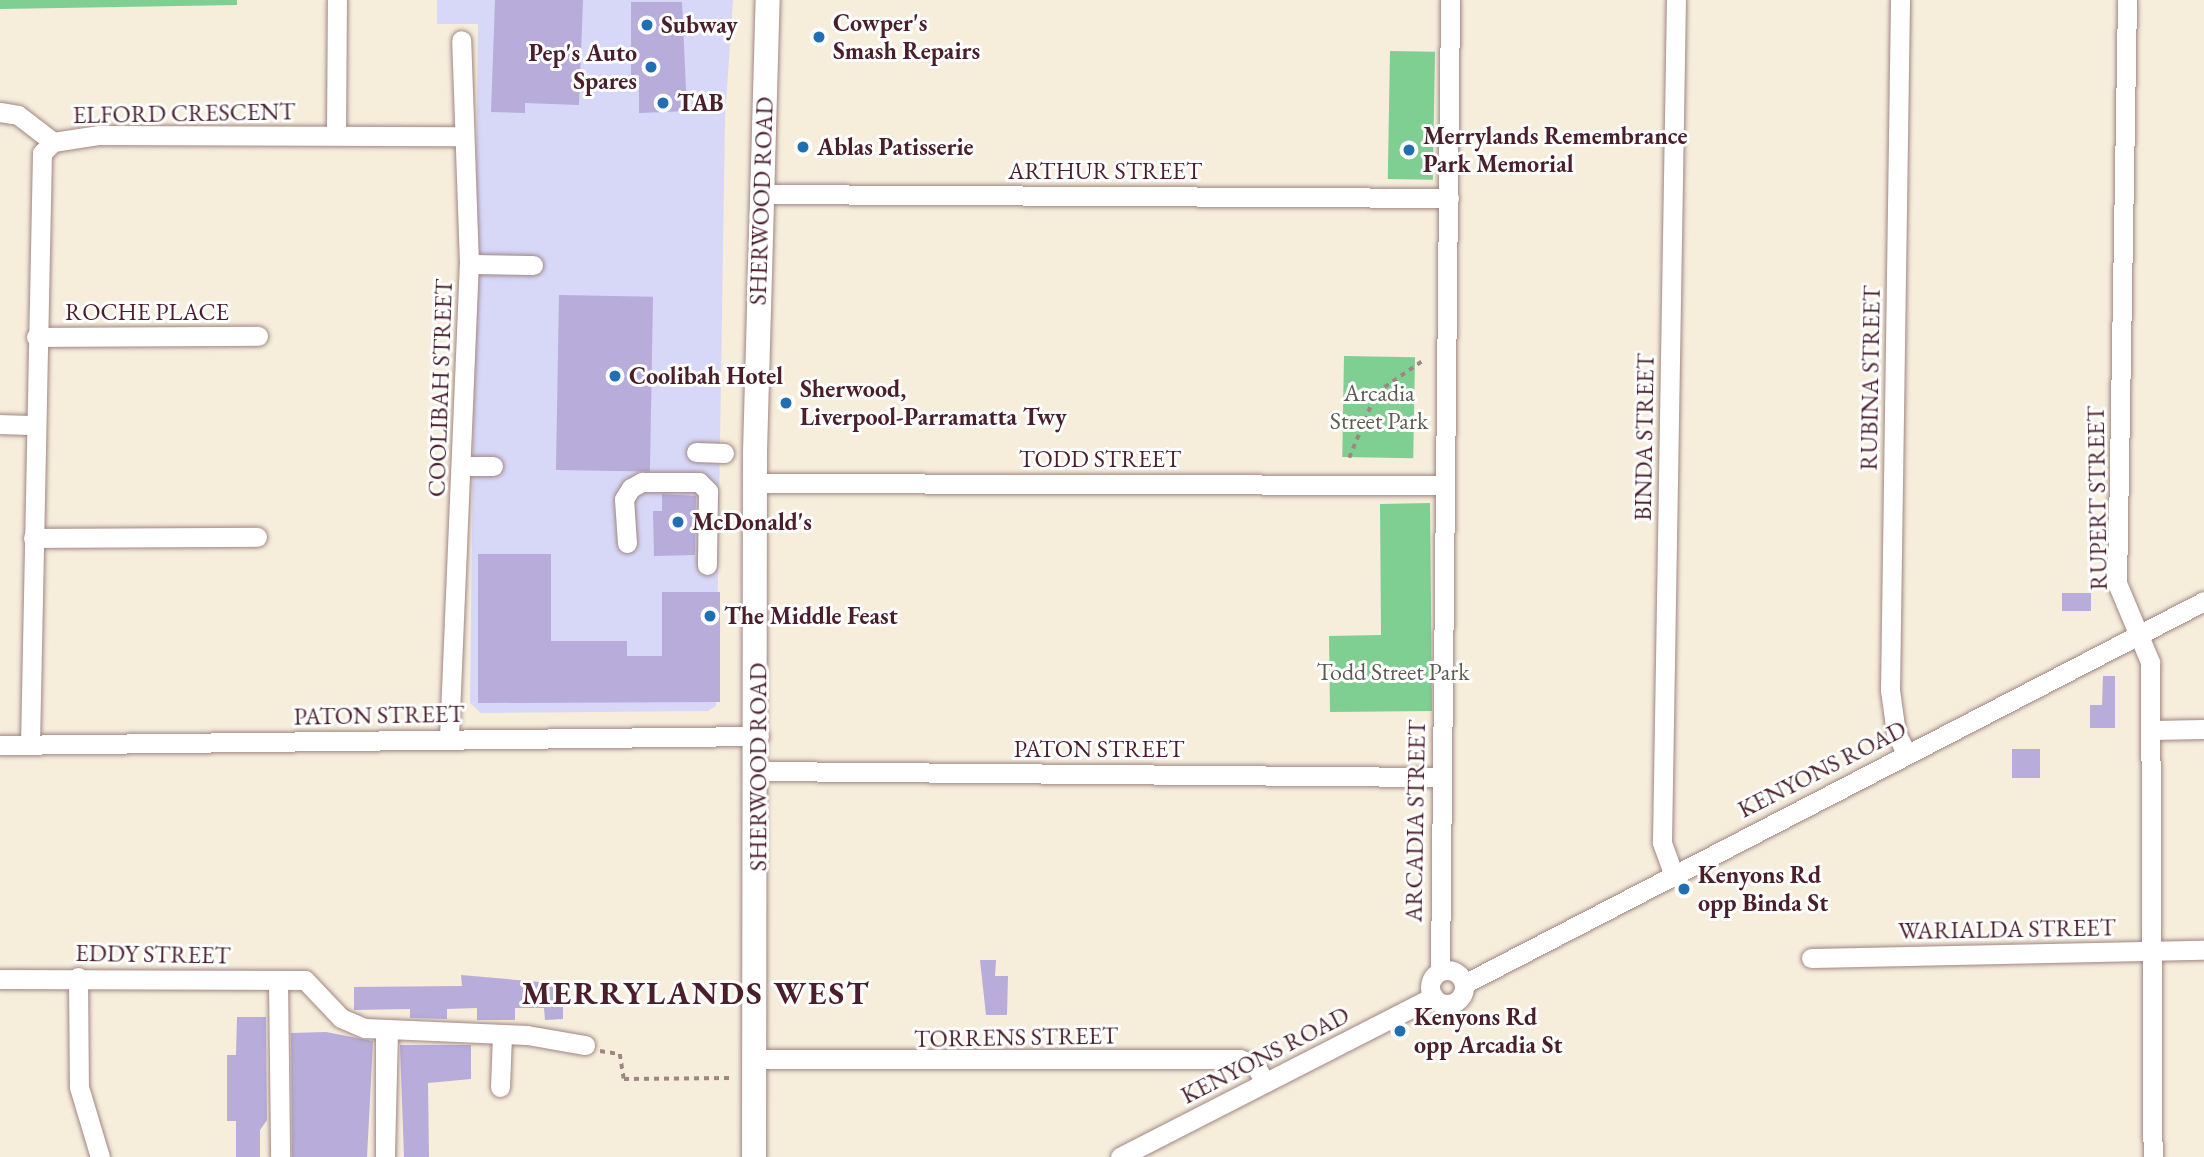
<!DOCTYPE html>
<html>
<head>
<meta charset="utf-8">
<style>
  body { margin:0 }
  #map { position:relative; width:2204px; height:1157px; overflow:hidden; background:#f6eddb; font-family:"EB Garamond",serif }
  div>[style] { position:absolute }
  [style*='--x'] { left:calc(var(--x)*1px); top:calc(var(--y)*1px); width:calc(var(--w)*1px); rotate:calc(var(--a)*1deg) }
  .built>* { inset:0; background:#d7d7f8 }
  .green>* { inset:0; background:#7ecf91; transform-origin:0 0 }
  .building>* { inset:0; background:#b7acda; transform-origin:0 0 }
  .path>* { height:3.5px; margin-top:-1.75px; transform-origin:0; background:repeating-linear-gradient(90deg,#a08683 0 5px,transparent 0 10px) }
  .roads { filter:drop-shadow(0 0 2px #a08683) drop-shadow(0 0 2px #a08683) }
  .minor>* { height:19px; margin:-9.5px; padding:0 9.5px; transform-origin:9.5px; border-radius:9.5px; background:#fff }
  .minor>.ring { margin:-9.5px; padding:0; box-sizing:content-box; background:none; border:19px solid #fff; border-radius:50% }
  .major>* { height:24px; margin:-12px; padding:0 12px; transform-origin:12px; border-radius:12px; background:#fff }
  .dots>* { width:19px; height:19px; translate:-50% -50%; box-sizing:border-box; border:4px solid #fff; border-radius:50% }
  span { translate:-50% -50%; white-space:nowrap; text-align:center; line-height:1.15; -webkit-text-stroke:6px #fff; paint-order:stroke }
  .poi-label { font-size:24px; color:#4a1f2b; font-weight:700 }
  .left { translate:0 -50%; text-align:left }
  .right { translate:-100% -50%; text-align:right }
  .street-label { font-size:24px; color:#4a1f2b }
  .park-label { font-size:24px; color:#5c5d4f }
  .district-label { font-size:32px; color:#4a1f2b; font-weight:700; letter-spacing:2px }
</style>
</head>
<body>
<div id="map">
  <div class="built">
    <i style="clip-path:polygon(437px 0,733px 0,725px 118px,716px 706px,708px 711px,481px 713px,470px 703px,478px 24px,437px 24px)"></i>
  </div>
  <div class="green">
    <i style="clip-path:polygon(0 0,237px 0,237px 5px,0 9px)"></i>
    <i style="left:1390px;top:51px;width:45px;height:128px;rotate:1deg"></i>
    <i style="left:1344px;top:356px;width:71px;height:101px;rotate:1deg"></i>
    <i style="clip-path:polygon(1430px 503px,1432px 711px,1330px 712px,1329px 636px,1381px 635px,1380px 504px)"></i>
  </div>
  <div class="building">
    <i style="clip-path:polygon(495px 0,583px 0,579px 105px,525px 103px,525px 113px,491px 112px)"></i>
    <i style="clip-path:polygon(631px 2px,682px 2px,687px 111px,639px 113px,639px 75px,631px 75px)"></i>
    <i style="left:559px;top:295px;width:94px;height:175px;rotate:1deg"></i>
    <i style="clip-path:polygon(662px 494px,696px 496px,695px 555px,654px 556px,653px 511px,662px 511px)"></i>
    <i style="clip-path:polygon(478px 554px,551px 554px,551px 641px,627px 641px,627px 656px,662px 656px,662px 592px,720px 592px,720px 702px,478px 703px)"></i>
    <i style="left:2062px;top:593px;width:29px;height:18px"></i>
    <i style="clip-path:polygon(2103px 676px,2115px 676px,2115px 728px,2090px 728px,2090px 705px,2102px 705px)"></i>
    <i style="left:2012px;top:749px;width:28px;height:29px"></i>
    <i style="clip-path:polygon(980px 960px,996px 960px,995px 976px,1008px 976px,1007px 1015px,986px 1015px)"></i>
    <i style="clip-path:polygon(461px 975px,563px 984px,563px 1019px,545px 1020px,544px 1008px,515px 1008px,515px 1020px,477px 1020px,477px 1008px,447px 1009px,447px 1019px,410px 1018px,410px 1009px,354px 1010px,354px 987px,462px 986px)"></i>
    <i style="clip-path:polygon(237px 1017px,266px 1017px,267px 1120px,260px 1130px,260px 1157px,236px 1157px,236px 1121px,227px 1121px,227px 1055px,236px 1055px)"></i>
    <i style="clip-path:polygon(326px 1032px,373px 1041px,367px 1157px,292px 1157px,291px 1033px)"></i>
    <i style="clip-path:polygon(400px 1045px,471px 1045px,471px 1079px,428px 1083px,429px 1157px,404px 1157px)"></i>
  </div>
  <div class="path">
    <i style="--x:1349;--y:458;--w:70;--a:-67.4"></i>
    <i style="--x:1376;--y:393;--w:55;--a:-34.6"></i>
    <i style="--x:600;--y:1051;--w:20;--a:9"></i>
    <i style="--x:620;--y:1054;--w:25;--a:81"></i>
    <i style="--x:624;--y:1079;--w:107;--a:-0.5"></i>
  </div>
  <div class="roads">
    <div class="minor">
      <i style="--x:1900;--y:0;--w:690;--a:90.83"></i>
      <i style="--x:1890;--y:690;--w:43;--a:82.1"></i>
      <i style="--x:1896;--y:733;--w:22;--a:63"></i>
      <i style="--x:2127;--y:0;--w:583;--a:90.98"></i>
      <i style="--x:2117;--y:583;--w:86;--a:67.3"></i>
      <i style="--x:2150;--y:662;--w:495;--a:89.7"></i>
      <i style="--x:0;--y:112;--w:18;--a:9"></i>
      <i style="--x:18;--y:115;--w:44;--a:37.6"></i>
      <i style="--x:336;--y:135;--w:135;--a:-89.6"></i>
      <i style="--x:760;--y:194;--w:689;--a:0.33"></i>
      <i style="--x:469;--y:264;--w:64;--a:0.9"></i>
      <i style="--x:36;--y:337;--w:222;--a:-0.3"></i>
      <i style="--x:0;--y:424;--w:36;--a:2"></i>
      <i style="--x:696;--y:452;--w:28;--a:2"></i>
      <i style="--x:462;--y:466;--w:31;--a:0"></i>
      <i style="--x:755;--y:483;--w:690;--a:0.17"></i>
      <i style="--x:33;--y:538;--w:224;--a:-0.3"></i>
      <i style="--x:627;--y:543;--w:44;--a:-93.9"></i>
      <i style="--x:624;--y:499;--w:13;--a:-58"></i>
      <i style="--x:631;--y:488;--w:13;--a:-29"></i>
      <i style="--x:642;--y:482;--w:57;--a:0"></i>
      <i style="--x:699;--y:482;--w:13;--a:45"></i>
      <i style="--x:708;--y:491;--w:74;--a:90.8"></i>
      <i style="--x:2152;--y:730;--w:52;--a:-1.1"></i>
      <i style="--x:449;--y:738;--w:474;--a:-87.6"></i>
      <i style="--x:469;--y:264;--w:224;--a:-92"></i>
      <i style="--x:0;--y:745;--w:759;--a:-0.68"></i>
      <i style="--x:30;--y:745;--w:592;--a:-88.84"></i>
      <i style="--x:42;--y:153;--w:16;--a:-45"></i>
      <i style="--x:53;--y:142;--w:47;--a:-8.7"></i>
      <i style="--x:99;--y:135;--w:364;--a:0.2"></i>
      <i style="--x:759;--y:771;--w:680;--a:0.51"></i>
      <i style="--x:1673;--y:873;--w:33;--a:-110"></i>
      <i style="--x:1662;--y:842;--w:842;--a:-89.05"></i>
      <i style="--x:1811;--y:958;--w:393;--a:-1.2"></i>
      <i class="ring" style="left:1430px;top:970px;width:15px;height:15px"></i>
      <i style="--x:1440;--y:971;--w:971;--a:-89.41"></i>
      <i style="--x:78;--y:977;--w:110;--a:89.5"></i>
      <i style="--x:79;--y:1087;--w:73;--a:73.3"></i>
      <i style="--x:0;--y:979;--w:305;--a:0.2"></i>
      <i style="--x:305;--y:980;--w:52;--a:46.5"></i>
      <i style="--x:341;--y:1018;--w:26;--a:23"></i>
      <i style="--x:365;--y:1028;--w:162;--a:2.5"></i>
      <i style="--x:527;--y:1035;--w:59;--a:9.8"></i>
      <i style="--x:278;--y:981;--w:175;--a:89.3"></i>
      <i style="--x:1464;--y:984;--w:833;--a:-27.36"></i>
      <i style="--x:385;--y:1031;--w:3;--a:0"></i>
      <i style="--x:388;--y:1031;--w:125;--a:91.4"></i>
      <i style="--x:385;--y:1156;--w:125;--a:-90"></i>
      <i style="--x:755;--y:1059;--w:485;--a:0"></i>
      <i style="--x:1240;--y:1059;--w:16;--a:22"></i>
      <i style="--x:1255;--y:1065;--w:20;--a:60"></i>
      <i style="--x:500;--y:1087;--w:52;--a:-87.8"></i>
      <i style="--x:1120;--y:1157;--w:352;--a:-27.1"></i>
    </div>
    <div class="major">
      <i style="--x:754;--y:1157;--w:705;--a:-89.92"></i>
      <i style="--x:755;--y:452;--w:452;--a:-88.4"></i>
    </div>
  </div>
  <div class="dots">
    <i style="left:647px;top:25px;background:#1f6fb2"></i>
    <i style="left:819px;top:37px;background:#1f6fb2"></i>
    <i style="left:651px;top:67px;background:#1f6fb2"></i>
    <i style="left:663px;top:103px;background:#1f6fb2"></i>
    <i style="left:803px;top:147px;background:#1f6fb2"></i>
    <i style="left:1409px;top:150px;background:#1f6fb2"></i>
    <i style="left:615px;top:376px;background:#1f6fb2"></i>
    <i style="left:786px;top:403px;background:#1f6fb2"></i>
    <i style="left:678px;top:522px;background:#1f6fb2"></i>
    <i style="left:710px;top:616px;background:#1f6fb2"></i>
    <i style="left:1684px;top:889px;background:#1f6fb2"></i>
    <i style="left:1400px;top:1031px;background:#1f6fb2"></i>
  </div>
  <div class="poi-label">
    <span class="left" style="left:833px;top:37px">Cowper's<br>Smash Repairs</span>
    <span class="left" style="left:661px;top:25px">Subway</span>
    <span class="right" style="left:637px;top:67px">Pep's Auto<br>Spares</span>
    <span class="left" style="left:677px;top:103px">TAB</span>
    <span class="left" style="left:1423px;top:150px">Merrylands Remembrance<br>Park Memorial</span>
    <span class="left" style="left:817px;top:147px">Ablas Patisserie</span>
    <span class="left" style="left:629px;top:376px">Coolibah Hotel</span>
    <span class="left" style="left:800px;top:403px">Sherwood,<br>Liverpool-Parramatta Twy</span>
    <span class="left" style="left:692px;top:522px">McDonald's</span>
    <span class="left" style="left:724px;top:616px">The Middle Feast</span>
    <span class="left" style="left:1698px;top:889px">Kenyons Rd<br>opp Binda St</span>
    <span class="left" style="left:1414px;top:1031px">Kenyons Rd<br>opp Arcadia St</span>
  </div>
  <div class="street-label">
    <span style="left:184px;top:113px;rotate:-1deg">ELFORD CRESCENT</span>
    <span style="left:1105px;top:171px">ARTHUR STREET</span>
    <span style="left:761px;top:201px;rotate:-88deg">SHERWOOD ROAD</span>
    <span style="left:147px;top:312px">ROCHE PLACE</span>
    <span style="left:1870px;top:378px;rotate:-89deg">RUBINA STREET</span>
    <span style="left:440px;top:388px;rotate:-88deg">COOLIBAH STREET</span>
    <span style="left:1644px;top:437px;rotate:-89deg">BINDA STREET</span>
    <span style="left:1100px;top:459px">TODD STREET</span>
    <span style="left:2097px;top:498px;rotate:-91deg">RUPERT STREET</span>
    <span style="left:379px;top:715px;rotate:-1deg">PATON STREET</span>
    <span style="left:1099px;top:749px">PATON STREET</span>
    <span style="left:758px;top:767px;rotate:-90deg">SHERWOOD ROAD</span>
    <span style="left:1822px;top:769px;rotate:-27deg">KENYONS ROAD</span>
    <span style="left:1415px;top:821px;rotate:-89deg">ARCADIA STREET</span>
    <span style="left:2007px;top:929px;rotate:-1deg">WARIALDA STREET</span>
    <span style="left:153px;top:954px;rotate:1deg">EDDY STREET</span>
    <span style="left:1016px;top:1037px;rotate:-1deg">TORRENS STREET</span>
    <span style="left:1265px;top:1055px;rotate:-27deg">KENYONS ROAD</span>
  </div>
  <div class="park-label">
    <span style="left:1379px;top:407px">Arcadia<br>Street Park</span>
    <span style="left:1393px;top:672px">Todd Street Park</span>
  </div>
  <div class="district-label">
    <span style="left:696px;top:993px">MERRYLANDS WEST</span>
  </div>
</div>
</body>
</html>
